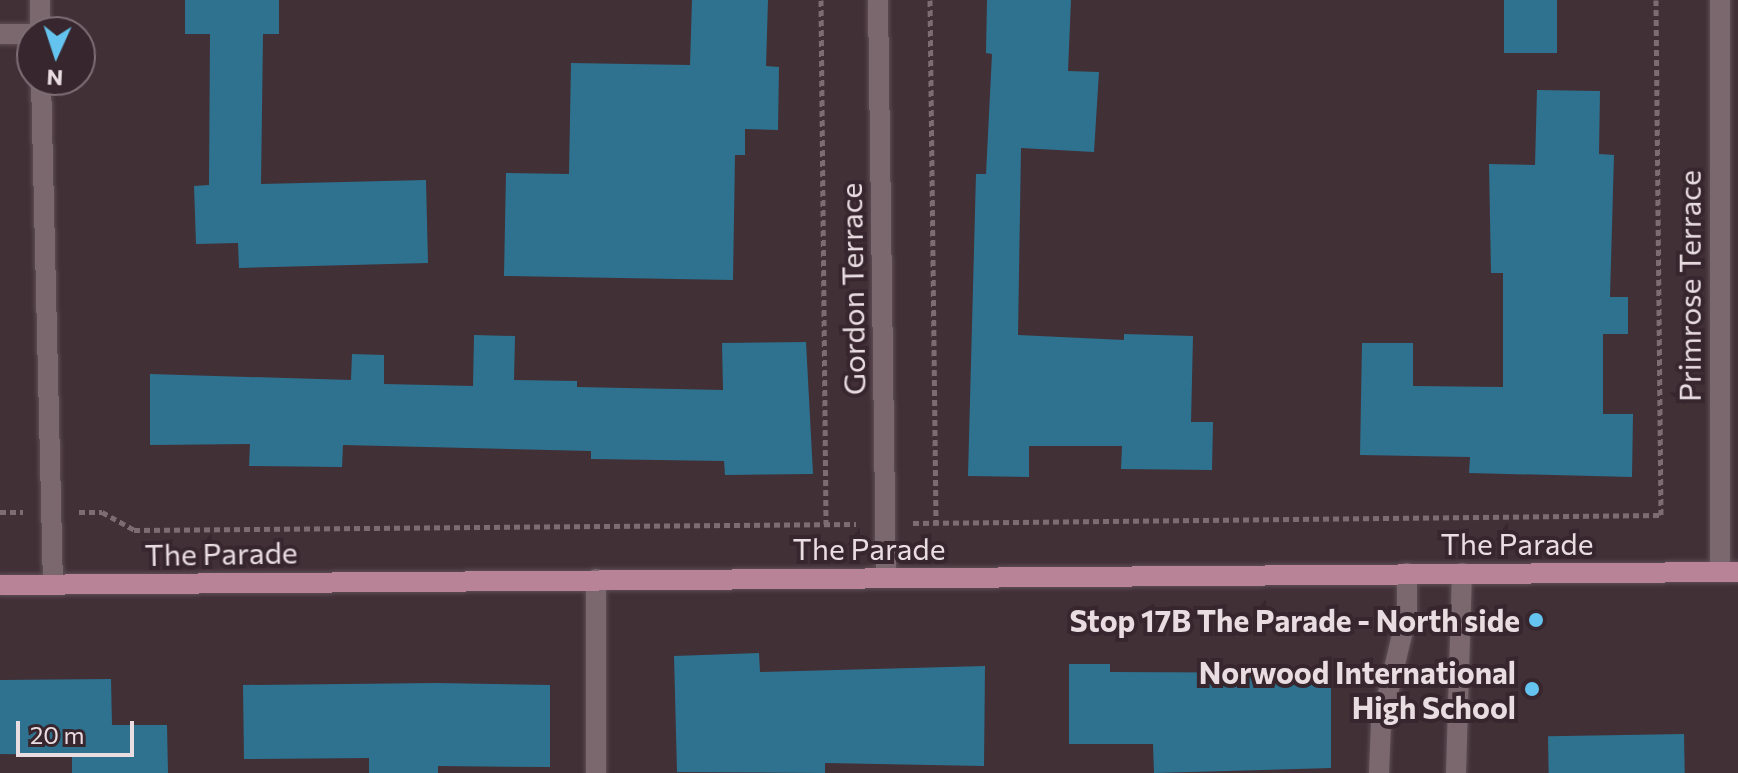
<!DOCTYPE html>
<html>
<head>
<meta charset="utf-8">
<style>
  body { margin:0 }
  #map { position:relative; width:1738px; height:773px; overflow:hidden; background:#423037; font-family:Commissioner,sans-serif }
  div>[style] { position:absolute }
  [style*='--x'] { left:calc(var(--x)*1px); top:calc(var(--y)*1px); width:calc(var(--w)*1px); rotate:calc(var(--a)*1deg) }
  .building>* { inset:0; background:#2e728f; transform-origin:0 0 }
  .path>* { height:5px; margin-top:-2.5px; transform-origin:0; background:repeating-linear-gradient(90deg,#7d6d73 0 6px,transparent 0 10px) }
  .roads { filter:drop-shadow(0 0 2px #5e4f55) drop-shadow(0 0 2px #5e4f55) }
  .minor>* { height:20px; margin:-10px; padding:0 10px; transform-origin:10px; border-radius:10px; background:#7b676e }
  .major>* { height:20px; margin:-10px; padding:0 10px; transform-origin:10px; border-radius:10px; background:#b88297 }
  .dots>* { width:22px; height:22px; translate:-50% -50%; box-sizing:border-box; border:4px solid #37262d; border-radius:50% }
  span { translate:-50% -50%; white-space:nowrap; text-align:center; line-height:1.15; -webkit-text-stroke:8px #37262d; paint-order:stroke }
  .street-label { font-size:30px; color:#e9dde1 }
  .poi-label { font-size:30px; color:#e9dde1; font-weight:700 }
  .right { translate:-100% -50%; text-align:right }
  .north { position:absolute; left:16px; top:16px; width:80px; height:80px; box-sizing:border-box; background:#37262d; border:2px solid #7e6f75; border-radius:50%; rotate:183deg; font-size:22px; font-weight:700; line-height:32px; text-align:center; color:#e9dde1 }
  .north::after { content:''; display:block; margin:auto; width:28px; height:36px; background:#65c4ef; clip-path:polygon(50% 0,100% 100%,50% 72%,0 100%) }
  .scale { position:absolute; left:16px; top:721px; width:118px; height:36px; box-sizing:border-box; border:4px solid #e9dde1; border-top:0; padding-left:10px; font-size:24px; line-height:28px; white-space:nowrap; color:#e9dde1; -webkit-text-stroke:6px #37262d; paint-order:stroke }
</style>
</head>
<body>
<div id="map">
  <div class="building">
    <i style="clip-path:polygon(185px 0,279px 0,279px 34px,263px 34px,261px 184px,426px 180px,428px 263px,239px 268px,238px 243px,196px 244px,194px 186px,209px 185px,210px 34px,185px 34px)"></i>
    <i style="clip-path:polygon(692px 0,768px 0,766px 66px,779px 67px,778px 130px,745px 129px,745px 155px,735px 155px,733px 280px,504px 276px,506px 173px,569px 174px,571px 63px,690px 65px)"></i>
    <i style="clip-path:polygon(987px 0,1071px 0,1068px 71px,1099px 72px,1094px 152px,1021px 148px,1018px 335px,1124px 340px,1124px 334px,1193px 336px,1191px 422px,1213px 422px,1212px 470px,1121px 469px,1122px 446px,1029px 446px,1029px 477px,968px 476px,976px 174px,986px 174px,992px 54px,986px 53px)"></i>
    <i style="left:1504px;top:0;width:53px;height:53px"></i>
    <i style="clip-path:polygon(1537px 90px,1600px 91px,1599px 154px,1614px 155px,1610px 297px,1628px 297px,1628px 334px,1603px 334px,1603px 414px,1633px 414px,1632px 477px,1469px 473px,1470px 457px,1360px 455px,1362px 343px,1413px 343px,1413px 386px,1503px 387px,1503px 273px,1491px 273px,1489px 164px,1535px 165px)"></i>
    <i style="clip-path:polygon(474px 335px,515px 336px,514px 380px,577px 381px,577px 387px,723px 390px,722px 343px,806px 342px,813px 474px,725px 475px,724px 461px,591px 459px,591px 451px,343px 445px,342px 467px,249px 466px,250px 444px,150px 445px,150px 374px,351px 380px,352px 354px,384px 355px,384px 384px,473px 386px)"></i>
    <i style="clip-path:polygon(759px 653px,760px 672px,985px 666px,984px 766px,825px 763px,825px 773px,677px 772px,674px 656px)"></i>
    <i style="clip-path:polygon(1069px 664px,1110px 664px,1110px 672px,1331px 673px,1331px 768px,1154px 773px,1153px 744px,1069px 744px)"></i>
    <i style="clip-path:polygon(111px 679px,112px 725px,167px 725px,168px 773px,72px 773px,72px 755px,0 754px,0 680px)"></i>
    <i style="clip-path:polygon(436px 683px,550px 685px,550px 767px,438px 766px,438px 773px,369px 773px,369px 758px,244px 759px,243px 685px)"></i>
    <i style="left:1684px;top:734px;width:39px;height:136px;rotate:89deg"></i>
  </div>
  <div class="path">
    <i style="--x:821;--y:0;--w:524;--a:89.45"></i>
    <i style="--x:930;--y:0;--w:523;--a:89.34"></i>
    <i style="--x:0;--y:512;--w:23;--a:0"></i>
    <i style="--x:79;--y:512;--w:23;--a:0"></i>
    <i style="--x:102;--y:512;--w:37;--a:29"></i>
    <i style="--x:134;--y:530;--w:722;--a:-0.48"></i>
    <i style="--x:913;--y:523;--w:748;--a:-0.61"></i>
    <i style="--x:1661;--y:515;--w:515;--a:-90.56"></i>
  </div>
  <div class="roads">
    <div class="minor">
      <i style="--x:40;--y:0;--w:32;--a:90"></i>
      <i style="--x:878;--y:0;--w:578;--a:89.21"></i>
      <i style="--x:0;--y:34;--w:32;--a:0"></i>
      <i style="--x:41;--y:80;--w:505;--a:88.64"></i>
      <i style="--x:1720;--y:572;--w:572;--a:-90"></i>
      <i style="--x:596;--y:579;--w:194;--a:90"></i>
      <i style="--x:1379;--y:773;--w:50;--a:-87.7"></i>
      <i style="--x:1381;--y:723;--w:112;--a:-76.6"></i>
      <i style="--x:1407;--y:614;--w:41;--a:-90"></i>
      <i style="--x:1456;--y:773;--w:200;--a:-88.3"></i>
    </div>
    <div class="major">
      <i style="--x:0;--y:585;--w:1738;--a:-0.43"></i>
    </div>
  </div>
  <div class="dots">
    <i style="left:1536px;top:620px;background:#65c4ef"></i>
    <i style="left:1532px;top:689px;background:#65c4ef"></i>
  </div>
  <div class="street-label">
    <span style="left:1689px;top:286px;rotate:-90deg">Primrose Terrace</span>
    <span style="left:852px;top:289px;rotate:-91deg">Gordon Terrace</span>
    <span style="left:1517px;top:543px">The Parade</span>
    <span style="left:869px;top:548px">The Parade</span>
    <span style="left:221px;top:553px;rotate:-1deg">The Parade</span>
  </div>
  <div class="poi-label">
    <span class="right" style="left:1520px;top:620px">Stop 17B The Parade - North side</span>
    <span class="right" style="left:1516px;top:689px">Norwood International<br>High School</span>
  </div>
  <div class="north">N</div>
  <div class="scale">20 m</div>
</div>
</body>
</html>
